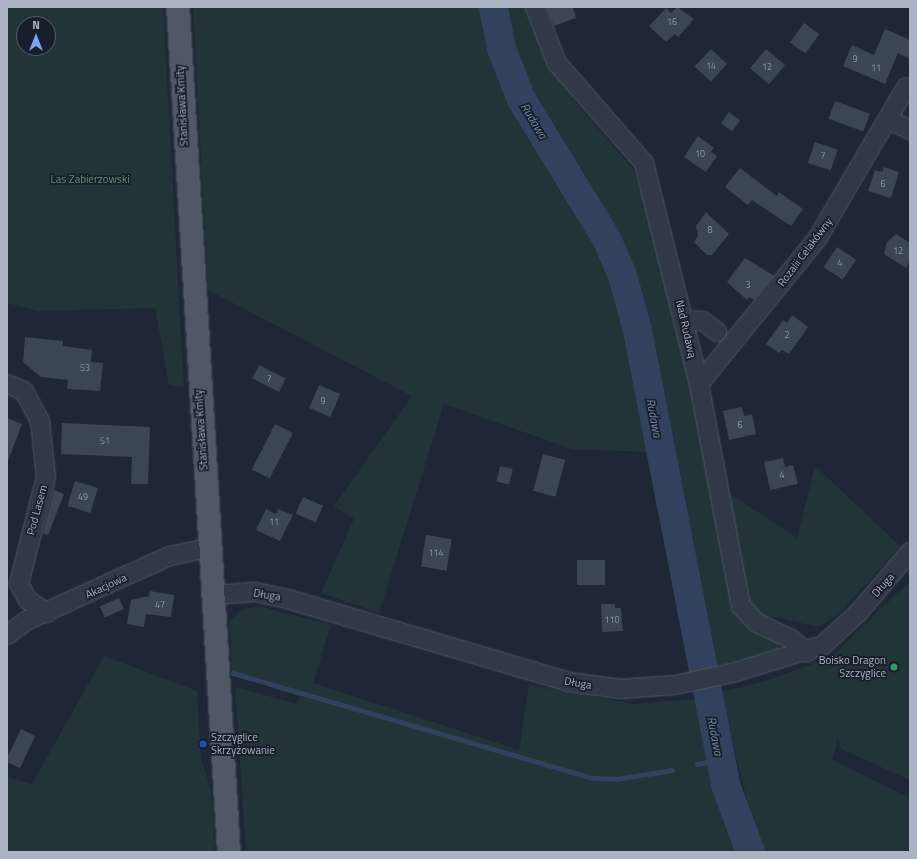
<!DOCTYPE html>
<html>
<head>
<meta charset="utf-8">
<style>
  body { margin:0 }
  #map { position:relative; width:917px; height:859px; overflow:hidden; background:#1f2736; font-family:"Titillium Web",sans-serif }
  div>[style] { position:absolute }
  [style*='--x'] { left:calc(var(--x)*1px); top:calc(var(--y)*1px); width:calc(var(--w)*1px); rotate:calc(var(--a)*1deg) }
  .green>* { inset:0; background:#223438 }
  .stream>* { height:5px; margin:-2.5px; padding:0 2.5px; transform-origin:2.5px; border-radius:2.5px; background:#32415d }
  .river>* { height:29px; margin:-14.5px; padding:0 14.5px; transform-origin:14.5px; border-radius:14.5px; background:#32415d }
  .building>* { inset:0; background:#3b4556; transform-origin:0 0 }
  .roads { filter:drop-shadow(0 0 1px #505664) drop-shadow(0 0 1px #505664) }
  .minor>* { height:18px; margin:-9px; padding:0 9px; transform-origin:9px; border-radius:9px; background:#323946 }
  .major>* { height:22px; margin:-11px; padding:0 11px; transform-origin:11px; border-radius:11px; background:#505866 }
  .dots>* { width:11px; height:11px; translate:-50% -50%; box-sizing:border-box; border:2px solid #181e2a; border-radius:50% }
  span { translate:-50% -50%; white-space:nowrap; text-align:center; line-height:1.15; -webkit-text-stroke:3.5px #181e2a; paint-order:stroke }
  .number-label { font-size:9px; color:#9098a8 }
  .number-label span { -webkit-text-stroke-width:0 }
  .street-label { font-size:11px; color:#acb3c3 }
  .park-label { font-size:11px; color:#649373 }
  .poi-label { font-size:11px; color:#acb3c3 }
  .right { translate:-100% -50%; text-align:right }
  .left { translate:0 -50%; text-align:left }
  .water-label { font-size:12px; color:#7488ac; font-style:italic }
  .frame { position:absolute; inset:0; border:8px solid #acb3c3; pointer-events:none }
  .north { position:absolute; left:16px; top:16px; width:40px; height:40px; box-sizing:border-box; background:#181e2a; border:1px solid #535a67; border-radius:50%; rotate:0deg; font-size:11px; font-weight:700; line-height:16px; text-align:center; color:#acb3c3 }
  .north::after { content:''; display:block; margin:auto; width:14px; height:18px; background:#7da3f7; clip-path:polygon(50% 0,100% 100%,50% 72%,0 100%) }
</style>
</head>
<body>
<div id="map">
  <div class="green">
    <i style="clip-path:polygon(evenodd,7px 7px,163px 7px,184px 387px,169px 386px,155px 308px,38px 311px,7px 303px,7px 7px,24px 24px,48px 24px,48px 48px,24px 48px,24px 24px)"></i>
    <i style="clip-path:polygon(193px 7px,532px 7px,551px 60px,578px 106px,633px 169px,652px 220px,677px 309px,735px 603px,780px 643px,779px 651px,772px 657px,691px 669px,646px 452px,572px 449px,444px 404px,379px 613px,321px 593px,354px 519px,334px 506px,412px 396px,208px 290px)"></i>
    <i style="clip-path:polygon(815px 466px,900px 546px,838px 615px,817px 627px,777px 617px,760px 617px,745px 596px,724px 490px,797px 538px)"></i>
    <i style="clip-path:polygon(910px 581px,910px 780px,841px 749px,838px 739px,832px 760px,910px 798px,910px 852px,761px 852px,719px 693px,765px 681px,830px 658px)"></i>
    <i style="clip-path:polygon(259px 606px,331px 625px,313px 683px,519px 750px,529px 685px,634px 704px,701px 699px,743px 852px,246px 852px,235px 687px,297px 704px,300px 697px,232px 675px,230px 621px,242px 609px)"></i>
    <i style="clip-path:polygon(104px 656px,197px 691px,201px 758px,211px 790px,215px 852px,7px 852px,7px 777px,32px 784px)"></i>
  </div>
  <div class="stream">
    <i style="--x:233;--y:673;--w:374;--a:16.3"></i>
    <i style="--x:592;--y:778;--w:23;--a:2"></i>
    <i style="--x:615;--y:779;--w:58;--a:-9"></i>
    <i style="--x:697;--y:764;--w:23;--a:-10"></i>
  </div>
  <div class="river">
    <i style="--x:493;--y:7;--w:42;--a:79"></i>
    <i style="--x:501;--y:48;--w:55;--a:68.6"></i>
    <i style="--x:521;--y:99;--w:163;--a:58.6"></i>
    <i style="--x:606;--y:238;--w:40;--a:66.6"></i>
    <i style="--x:622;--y:275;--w:57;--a:74.7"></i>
    <i style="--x:637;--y:330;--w:462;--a:79"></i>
    <i style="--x:725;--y:784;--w:72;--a:69.8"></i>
  </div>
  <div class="building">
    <i style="clip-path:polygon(546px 7px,573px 7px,576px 18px,554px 26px)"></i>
    <i style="clip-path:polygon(677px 7px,694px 19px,678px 37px,675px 34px,666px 42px,649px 26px,666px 8px,671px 13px)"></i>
    <i style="left:804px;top:23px;width:19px;height:24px;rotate:36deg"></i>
    <i style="clip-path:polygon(885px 29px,910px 40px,910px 59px,898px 53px,885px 84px,843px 66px,852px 45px,874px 55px)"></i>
    <i style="left:711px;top:49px;width:22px;height:24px;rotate:43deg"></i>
    <i style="left:766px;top:49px;width:25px;height:25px;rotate:40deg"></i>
    <i style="left:835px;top:101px;width:37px;height:19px;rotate:20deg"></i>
    <i style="left:729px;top:112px;width:14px;height:14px;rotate:36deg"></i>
    <i style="clip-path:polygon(698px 136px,714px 148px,711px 152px,717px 156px,706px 172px,684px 157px)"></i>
    <i style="left:815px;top:142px;width:24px;height:22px;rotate:19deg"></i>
    <i style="clip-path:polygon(884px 167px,899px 172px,891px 198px,868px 191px,875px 170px,882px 172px)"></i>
    <i style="clip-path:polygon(740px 168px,777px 196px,779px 192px,803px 209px,791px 226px,752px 200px,748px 205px,725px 187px)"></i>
    <i style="clip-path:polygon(706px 212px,729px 234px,712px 255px,707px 255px,694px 242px,698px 236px,696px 226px)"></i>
    <i style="clip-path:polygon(896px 234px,910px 243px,910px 260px,906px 268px,884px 254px,887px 242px)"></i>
    <i style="left:837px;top:247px;width:23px;height:24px;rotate:34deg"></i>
    <i style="clip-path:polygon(745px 258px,774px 276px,754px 300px,749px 297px,747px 300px,727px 282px)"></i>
    <i style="clip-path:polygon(792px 315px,808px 327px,789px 354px,782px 350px,779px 353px,766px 344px,783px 320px,787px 323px)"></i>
    <i style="clip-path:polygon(25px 337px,63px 341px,63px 346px,92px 350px,91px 362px,103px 363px,100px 391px,67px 389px,68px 380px,41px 377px,23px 362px)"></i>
    <i style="left:259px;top:365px;width:30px;height:15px;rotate:27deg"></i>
    <i style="left:319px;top:385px;width:23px;height:25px;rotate:23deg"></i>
    <i style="clip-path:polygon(742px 407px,744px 416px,752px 414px,756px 434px,729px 440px,723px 411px)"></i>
    <i style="clip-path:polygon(7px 418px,22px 424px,8px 461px,7px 461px)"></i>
    <i style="clip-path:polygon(62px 423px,150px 427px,148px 484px,131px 484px,132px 457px,61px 454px)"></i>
    <i style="left:275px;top:424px;width:20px;height:51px;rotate:27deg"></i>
    <i style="left:543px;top:454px;width:23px;height:38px;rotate:15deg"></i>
    <i style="clip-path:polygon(783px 458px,785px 467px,793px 465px,798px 484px,770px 490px,764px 462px)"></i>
    <i style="left:500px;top:466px;width:13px;height:16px;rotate:13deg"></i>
    <i style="left:75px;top:481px;width:24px;height:26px;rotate:17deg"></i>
    <i style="clip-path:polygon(54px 490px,64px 494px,48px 535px,43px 533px)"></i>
    <i style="left:303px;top:497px;width:22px;height:18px;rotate:24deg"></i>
    <i style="clip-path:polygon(266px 509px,276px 514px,278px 509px,293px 515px,280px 541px,256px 530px)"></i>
    <i style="left:426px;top:535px;width:26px;height:32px;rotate:9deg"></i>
    <i style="left:605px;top:560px;width:25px;height:28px;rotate:90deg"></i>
    <i style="clip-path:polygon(150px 591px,174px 595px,171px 617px,146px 614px,144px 627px,127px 624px,131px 600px,149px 596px)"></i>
    <i style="left:119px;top:598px;width:12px;height:21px;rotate:66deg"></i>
    <i style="clip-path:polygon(601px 604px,615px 604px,615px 608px,621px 608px,623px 631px,602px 632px)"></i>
    <i style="clip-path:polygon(21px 729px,35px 736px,20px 768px,7px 762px,7px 758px)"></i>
  </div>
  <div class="roads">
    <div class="minor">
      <i style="--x:535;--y:7;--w:60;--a:68.6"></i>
      <i style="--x:557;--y:63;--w:133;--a:49"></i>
      <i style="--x:644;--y:163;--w:228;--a:76"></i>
      <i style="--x:699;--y:384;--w:226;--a:79.3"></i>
      <i style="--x:741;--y:606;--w:23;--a:47"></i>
      <i style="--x:757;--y:623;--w:38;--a:25"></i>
      <i style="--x:791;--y:639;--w:21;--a:39"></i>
      <i style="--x:889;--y:120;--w:23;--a:25"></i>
      <i style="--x:684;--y:320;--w:19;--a:3"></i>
      <i style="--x:703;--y:321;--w:18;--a:38"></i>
      <i style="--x:7;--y:384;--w:18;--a:22"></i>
      <i style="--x:24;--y:391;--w:34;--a:62"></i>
      <i style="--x:40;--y:421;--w:56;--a:83.9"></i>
      <i style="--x:46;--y:477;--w:110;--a:104.2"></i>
      <i style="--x:19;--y:584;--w:18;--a:61"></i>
      <i style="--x:28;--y:600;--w:23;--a:34"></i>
      <i style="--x:699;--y:384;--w:187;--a:-50.9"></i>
      <i style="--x:817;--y:239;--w:176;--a:-59.6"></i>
      <i style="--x:212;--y:595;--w:43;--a:-4"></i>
      <i style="--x:255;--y:592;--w:30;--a:12"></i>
      <i style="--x:284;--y:598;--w:297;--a:16.4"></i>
      <i style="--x:569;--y:682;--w:52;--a:7.7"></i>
      <i style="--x:621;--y:689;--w:54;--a:-4.2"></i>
      <i style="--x:675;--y:685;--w:62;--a:-12"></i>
      <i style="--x:736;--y:672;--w:91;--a:-17.2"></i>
      <i style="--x:823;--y:645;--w:47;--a:-42.4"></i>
      <i style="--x:858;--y:613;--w:80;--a:-49.6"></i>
      <i style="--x:7;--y:635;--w:26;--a:-36"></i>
      <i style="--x:28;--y:620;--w:156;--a:-24.3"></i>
      <i style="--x:170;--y:556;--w:40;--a:-12"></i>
    </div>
    <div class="major">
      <i style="--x:178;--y:7;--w:847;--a:86.55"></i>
    </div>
  </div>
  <div class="dots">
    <i style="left:894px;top:667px;background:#2e9e5b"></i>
    <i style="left:203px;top:744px;background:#1a4fb4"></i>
  </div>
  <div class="number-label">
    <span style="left:672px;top:22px">16</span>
    <span style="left:855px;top:59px">9</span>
    <span style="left:711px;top:66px">14</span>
    <span style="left:767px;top:67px">12</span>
    <span style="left:876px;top:68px">11</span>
    <span style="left:700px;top:154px">10</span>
    <span style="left:823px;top:156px">7</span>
    <span style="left:883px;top:184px">6</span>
    <span style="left:710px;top:230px">8</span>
    <span style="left:898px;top:251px">12</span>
    <span style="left:840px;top:263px">4</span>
    <span style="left:748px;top:285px">3</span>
    <span style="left:787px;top:335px">2</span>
    <span style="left:85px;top:368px">53</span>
    <span style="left:269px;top:379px">7</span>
    <span style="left:323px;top:401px">9</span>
    <span style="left:740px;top:425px">6</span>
    <span style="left:105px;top:441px">51</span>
    <span style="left:782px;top:475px">4</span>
    <span style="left:83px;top:497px">49</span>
    <span style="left:274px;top:522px">11</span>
    <span style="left:436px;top:553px">114</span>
    <span style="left:160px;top:605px">47</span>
    <span style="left:612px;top:620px">110</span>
  </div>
  <div class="street-label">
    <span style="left:182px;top:106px;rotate:-93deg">Stanisława Kmity</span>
    <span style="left:805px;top:252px;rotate:-53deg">Rozalii Celakówny</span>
    <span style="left:686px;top:329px;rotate:77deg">Nad Rudawą</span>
    <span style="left:201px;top:430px;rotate:-94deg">Stanisława Kmity</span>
    <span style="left:37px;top:510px;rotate:-75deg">Pod Lasem</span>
    <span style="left:883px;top:585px;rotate:-49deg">Długa</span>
    <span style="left:106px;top:586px;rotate:-25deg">Akacjowa</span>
    <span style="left:267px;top:595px;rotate:9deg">Długa</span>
    <span style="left:578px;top:683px;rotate:10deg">Długa</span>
  </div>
  <div class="park-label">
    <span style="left:90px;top:179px">Las Zabierzowski</span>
  </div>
  <div class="poi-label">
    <span class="right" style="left:886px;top:667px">Boisko Dragon<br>Szczyglice</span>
    <span class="left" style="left:211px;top:744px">Szczyglice<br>Skrzyżowanie</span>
  </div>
  <div class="water-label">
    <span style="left:534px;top:121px;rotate:59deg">Rudawa</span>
    <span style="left:654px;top:418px;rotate:79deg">Rudawa</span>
    <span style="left:715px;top:736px;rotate:79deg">Rudawa</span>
  </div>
  <div class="frame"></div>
  <div class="north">N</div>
</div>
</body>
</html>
